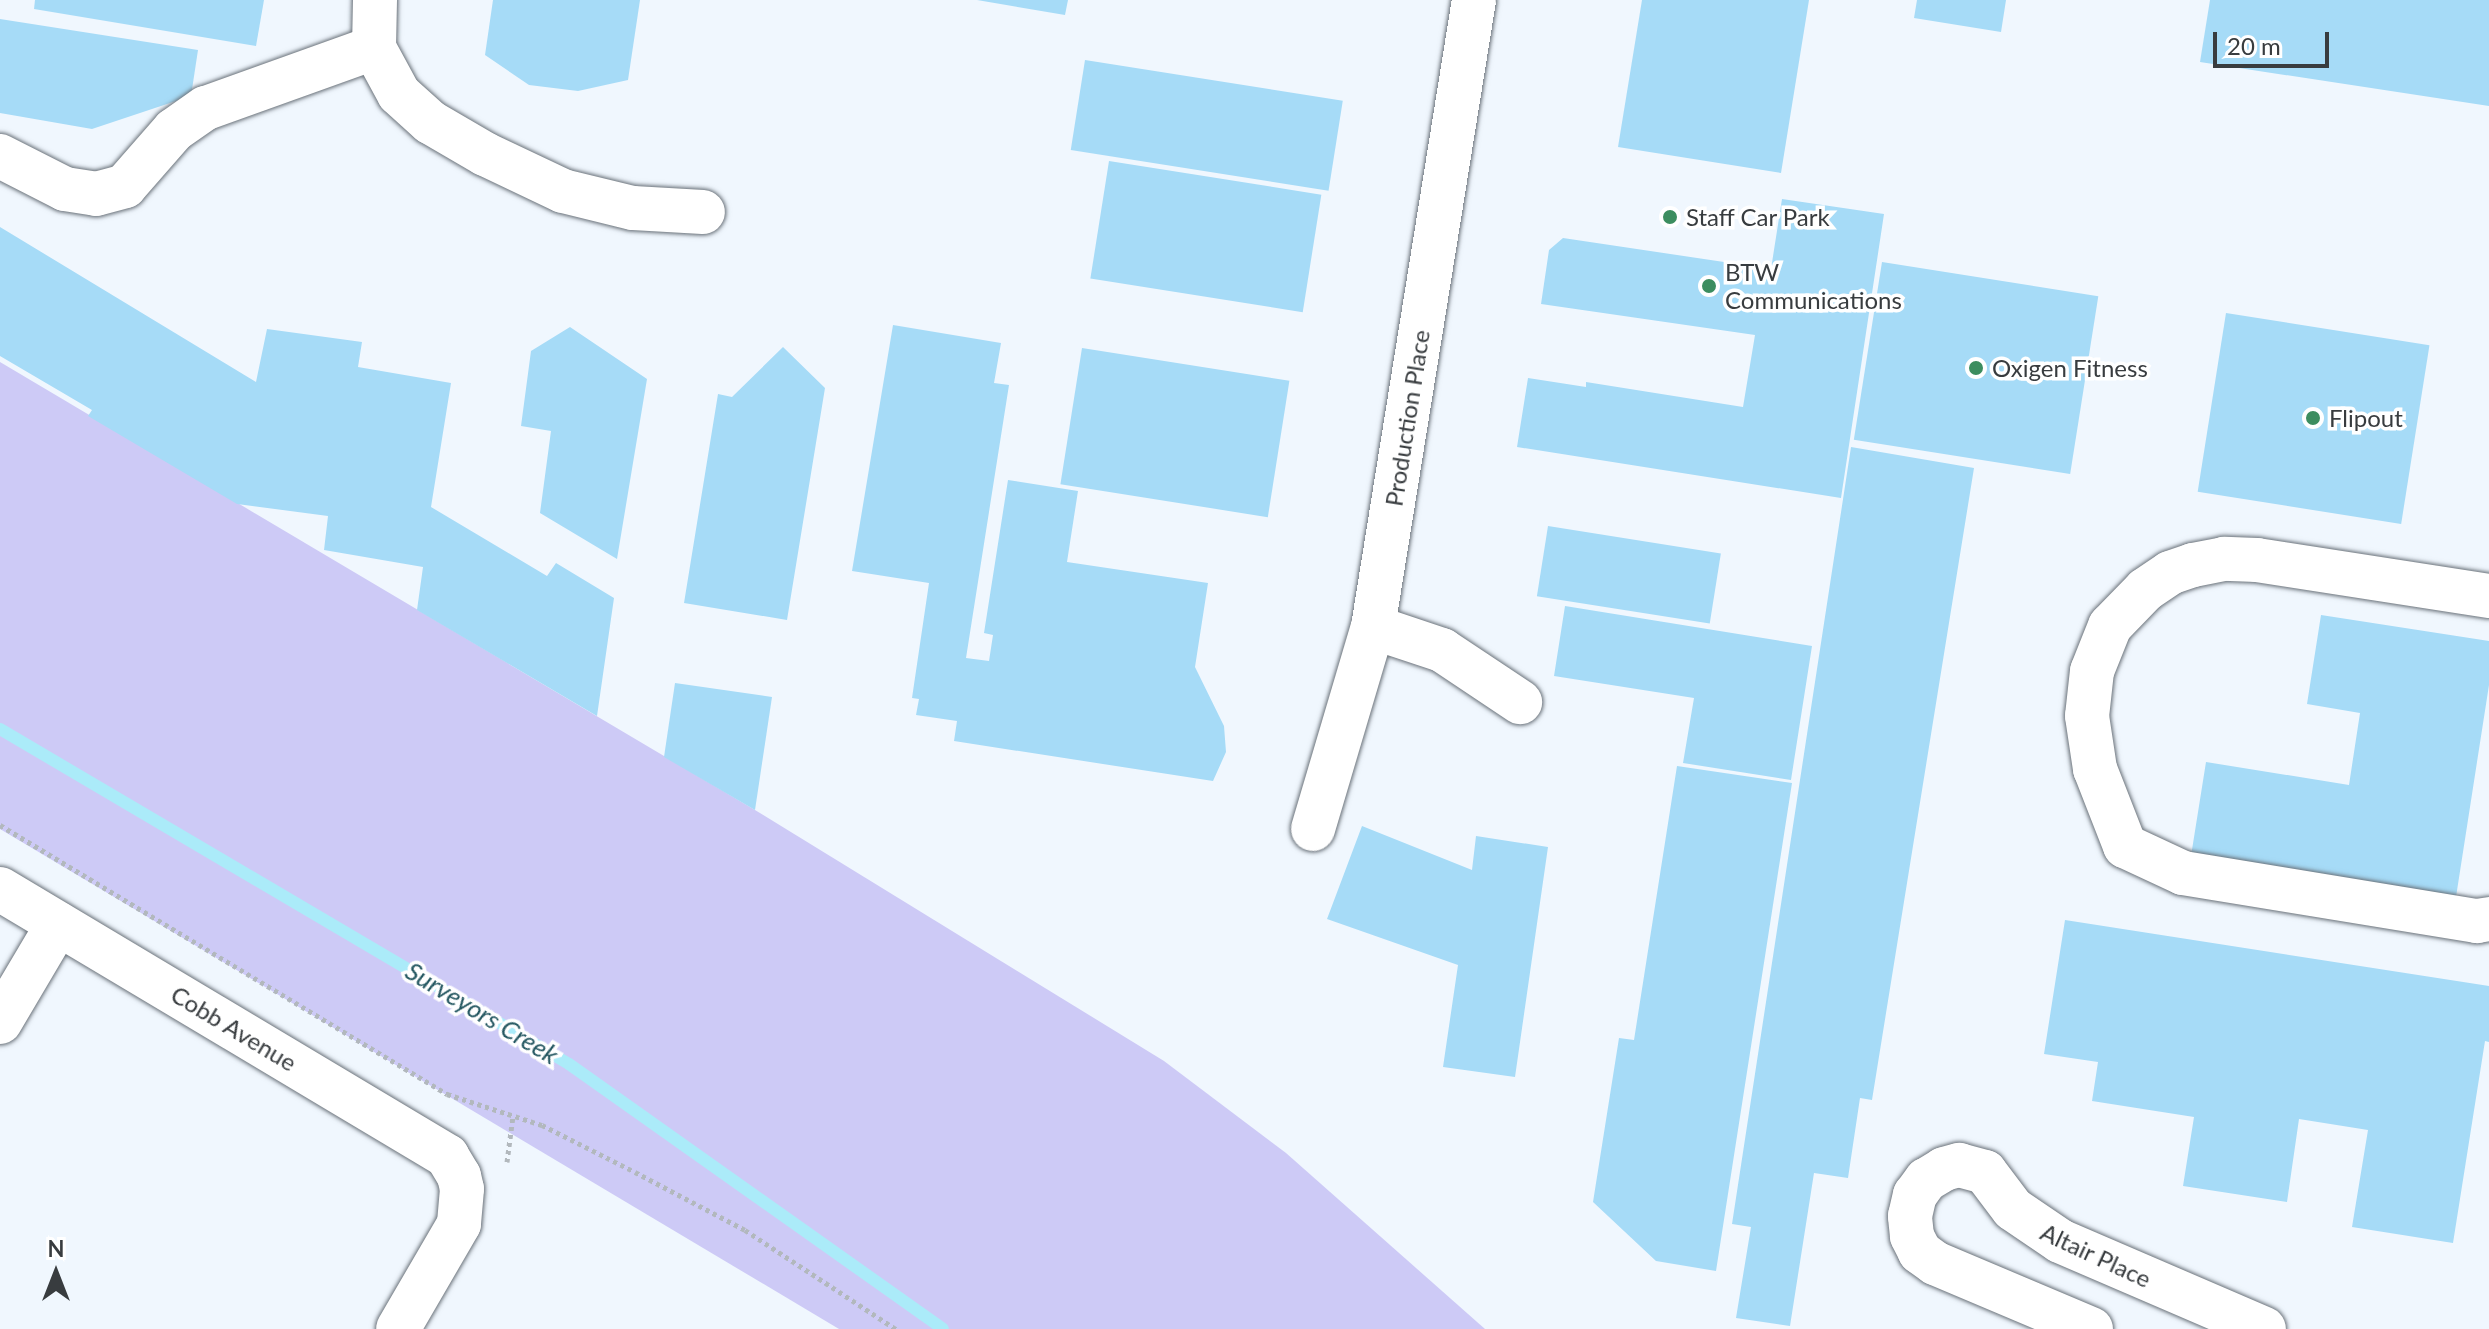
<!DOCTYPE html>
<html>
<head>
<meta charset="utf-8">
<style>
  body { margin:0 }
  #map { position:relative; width:2489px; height:1329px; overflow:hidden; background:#f0f7fe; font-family:Lato,sans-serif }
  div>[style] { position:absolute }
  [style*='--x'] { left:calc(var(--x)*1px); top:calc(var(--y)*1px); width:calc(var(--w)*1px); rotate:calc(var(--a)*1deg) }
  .green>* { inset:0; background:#cdcaf6 }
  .stream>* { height:12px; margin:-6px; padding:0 6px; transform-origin:6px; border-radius:6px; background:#abebf9 }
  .building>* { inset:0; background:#a6dbf7; transform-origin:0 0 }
  .path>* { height:5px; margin-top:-2.5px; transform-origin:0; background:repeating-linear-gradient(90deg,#b2b8bd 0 4px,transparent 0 8px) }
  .roads { filter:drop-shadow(0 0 2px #6a727a) drop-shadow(0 0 2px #6a727a) }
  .minor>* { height:44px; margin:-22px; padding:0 22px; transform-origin:22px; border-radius:22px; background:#fff }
  .dots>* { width:22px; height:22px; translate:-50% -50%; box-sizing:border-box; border:4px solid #fff; border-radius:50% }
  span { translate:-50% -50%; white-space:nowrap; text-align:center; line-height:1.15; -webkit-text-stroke:7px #fff; paint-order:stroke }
  .poi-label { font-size:24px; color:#383c3f }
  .left { translate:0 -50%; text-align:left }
  .street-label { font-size:24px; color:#383c3f }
  .water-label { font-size:26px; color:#245761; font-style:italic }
  .north { position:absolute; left:16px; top:1233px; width:80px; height:80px; -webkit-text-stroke:6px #fff; paint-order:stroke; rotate:0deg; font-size:22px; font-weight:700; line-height:32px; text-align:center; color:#383c3f }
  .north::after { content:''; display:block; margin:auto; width:28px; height:36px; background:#383c3f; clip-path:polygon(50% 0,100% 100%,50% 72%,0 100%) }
  .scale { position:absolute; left:2213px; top:32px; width:116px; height:36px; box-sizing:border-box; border:4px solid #383c3f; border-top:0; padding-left:10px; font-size:24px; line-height:28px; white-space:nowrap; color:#383c3f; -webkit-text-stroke:6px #fff; paint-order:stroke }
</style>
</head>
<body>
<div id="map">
  <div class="green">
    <i style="clip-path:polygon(0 362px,755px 810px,1164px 1061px,1286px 1153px,1485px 1329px,839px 1329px,0 829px)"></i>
  </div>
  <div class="stream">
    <i style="--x:0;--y:729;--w:660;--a:30.49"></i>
    <i style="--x:569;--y:1064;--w:458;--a:35.3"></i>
  </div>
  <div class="building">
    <i style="clip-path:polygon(35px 0,264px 0,256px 46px,34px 9px)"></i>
    <i style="clip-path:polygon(493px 0,640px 0,628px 80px,578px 91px,529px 85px,485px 55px)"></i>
    <i style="clip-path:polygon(977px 0,1068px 0,1065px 15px)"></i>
    <i style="clip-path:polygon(1642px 0,1809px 0,1781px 173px,1618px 147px)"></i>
    <i style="clip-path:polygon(1917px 0,2006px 0,2001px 32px,1914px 18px)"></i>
    <i style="clip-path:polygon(2210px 0,2489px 0,2489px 106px,2200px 62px)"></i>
    <i style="clip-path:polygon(0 19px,198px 50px,191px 96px,92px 129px,0 113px)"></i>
    <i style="left:1085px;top:60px;width:261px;height:91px;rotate:9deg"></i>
    <i style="left:1109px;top:161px;width:215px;height:119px;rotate:9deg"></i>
    <i style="clip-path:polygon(1782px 199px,1884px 214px,1841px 498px,1517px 447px,1528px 378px,1586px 387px,1586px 382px,1743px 407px,1755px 335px,1541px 304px,1549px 250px,1563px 238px,1771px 269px)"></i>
    <i style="clip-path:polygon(0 227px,256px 382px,267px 329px,362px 342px,358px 367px,451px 383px,431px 507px,547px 576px,556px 563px,614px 598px,597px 716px,417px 610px,423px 567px,324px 550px,328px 516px,237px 504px,88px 416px,92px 410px,0 356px)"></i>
    <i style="left:1882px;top:262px;width:219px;height:180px;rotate:9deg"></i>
    <i style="left:2226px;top:313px;width:206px;height:181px;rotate:9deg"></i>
    <i style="clip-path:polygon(893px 325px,1001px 343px,994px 383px,1009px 385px,966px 658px,989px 661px,993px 635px,984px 633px,1008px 480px,1078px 491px,1067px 562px,1208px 583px,1195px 667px,1224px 726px,1226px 752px,1213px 781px,954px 741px,957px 721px,916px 715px,919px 699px,912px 698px,929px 583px,852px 571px)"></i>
    <i style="clip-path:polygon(570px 327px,647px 379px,617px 559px,540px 513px,551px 431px,521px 426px,531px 351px)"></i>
    <i style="clip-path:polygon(783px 347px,825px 388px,787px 620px,684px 603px,718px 394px,732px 397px)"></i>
    <i style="left:1082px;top:348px;width:210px;height:138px;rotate:9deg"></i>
    <i style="clip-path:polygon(1851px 447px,1974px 468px,1872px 1100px,1860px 1098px,1848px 1178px,1814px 1173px,1790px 1326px,1736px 1318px,1751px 1227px,1732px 1224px)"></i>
    <i style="left:1548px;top:526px;width:175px;height:71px;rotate:9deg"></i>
    <i style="clip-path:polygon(1565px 606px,1812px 646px,1791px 780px,1683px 763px,1694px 698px,1554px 676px)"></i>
    <i style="clip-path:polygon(2321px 615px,2489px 641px,2489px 685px,2456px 897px,2191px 856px,2206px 762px,2349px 785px,2360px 713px,2307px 704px)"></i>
    <i style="clip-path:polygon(675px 683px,772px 697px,755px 810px,664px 757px)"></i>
    <i style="clip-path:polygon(1677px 766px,1792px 783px,1716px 1271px,1656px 1261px,1593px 1202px,1619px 1038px,1634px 1040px)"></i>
    <i style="clip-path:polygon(1362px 826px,1472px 870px,1476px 836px,1548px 847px,1515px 1077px,1443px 1067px,1458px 965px,1327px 919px)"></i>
    <i style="clip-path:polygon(2065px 920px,2489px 986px,2489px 1042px,2485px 1041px,2453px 1243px,2352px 1227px,2368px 1130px,2299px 1119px,2287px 1202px,2183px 1186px,2194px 1117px,2092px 1101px,2098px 1062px,2044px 1054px)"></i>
  </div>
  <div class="path">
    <i style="--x:0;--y:825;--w:522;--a:31.04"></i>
    <i style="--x:447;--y:1094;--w:100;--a:18.1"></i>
    <i style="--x:542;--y:1125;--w:104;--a:26.8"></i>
    <i style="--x:635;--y:1172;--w:124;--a:27.8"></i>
    <i style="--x:745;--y:1230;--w:181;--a:33.3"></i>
    <i style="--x:507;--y:1162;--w:46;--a:-82.6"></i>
  </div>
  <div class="roads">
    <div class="minor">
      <i style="--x:375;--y:0;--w:48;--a:91.2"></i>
      <i style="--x:374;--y:48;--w:52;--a:61.5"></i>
      <i style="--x:399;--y:94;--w:42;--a:42.1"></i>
      <i style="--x:430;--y:122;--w:64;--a:30.2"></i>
      <i style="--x:485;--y:154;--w:86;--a:25.4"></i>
      <i style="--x:563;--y:191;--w:72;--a:13.7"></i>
      <i style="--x:633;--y:208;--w:70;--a:3.3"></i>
      <i style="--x:0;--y:156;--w:73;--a:26.9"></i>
      <i style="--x:65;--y:189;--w:31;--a:9"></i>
      <i style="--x:96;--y:194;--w:30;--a:-15"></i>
      <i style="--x:125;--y:186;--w:74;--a:-48.8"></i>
      <i style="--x:174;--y:130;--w:39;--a:-35"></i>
      <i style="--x:206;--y:108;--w:178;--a:-19.7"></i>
      <i style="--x:2489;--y:596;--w:235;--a:-171.2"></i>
      <i style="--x:2257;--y:560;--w:33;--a:-178"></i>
      <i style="--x:2224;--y:559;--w:32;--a:169"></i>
      <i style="--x:2193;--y:565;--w:24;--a:161"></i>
      <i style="--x:2170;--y:573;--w:30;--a:146"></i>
      <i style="--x:2145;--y:590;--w:50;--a:134.2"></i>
      <i style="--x:2110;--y:626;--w:48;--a:111.8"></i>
      <i style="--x:2092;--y:671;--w:45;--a:96.3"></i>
      <i style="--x:2087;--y:716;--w:54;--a:81.4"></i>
      <i style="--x:2095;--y:769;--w:83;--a:68.7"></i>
      <i style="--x:2125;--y:846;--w:64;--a:25"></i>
      <i style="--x:2183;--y:873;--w:298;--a:9.3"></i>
      <i style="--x:2477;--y:921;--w:12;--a:-9"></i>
      <i style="--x:1373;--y:627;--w:73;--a:18.4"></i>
      <i style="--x:1442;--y:650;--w:94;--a:33.7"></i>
      <i style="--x:1313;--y:829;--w:211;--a:-73.5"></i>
      <i style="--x:1373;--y:627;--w:635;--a:-80.85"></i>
      <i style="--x:0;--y:889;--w:521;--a:30.85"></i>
      <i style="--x:447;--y:1156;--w:23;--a:59"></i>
      <i style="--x:459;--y:1176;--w:13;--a:77"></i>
      <i style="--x:462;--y:1189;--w:35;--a:95"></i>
      <i style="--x:459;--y:1224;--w:121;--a:120.2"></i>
      <i style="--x:0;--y:1022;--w:114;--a:-59.4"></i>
      <i style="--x:2091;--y:1329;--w:169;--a:-157.1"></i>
      <i style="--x:1935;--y:1263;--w:19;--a:-144"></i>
      <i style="--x:1920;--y:1252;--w:18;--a:-117"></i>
      <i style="--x:1912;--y:1236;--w:20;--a:-96"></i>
      <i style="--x:1910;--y:1216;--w:22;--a:-77"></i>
      <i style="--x:1915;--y:1195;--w:19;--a:-54"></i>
      <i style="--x:1926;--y:1180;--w:21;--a:-31"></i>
      <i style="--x:1944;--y:1169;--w:16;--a:-15"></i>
      <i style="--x:1959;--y:1165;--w:27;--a:15"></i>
      <i style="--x:1985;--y:1172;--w:46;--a:52.9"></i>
      <i style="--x:2013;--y:1209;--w:57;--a:34.2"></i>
      <i style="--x:2060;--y:1241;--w:222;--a:23.3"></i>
    </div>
  </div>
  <div class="dots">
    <i style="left:1670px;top:217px;background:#3c8d5f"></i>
    <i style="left:1709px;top:286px;background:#3c8d5f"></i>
    <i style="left:1976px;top:368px;background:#3c8d5f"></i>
    <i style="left:2313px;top:418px;background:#3c8d5f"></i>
  </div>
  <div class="poi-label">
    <span class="left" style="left:1686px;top:217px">Staff Car Park</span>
    <span class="left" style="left:1725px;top:286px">BTW<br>Communications</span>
    <span class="left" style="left:1992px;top:368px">Oxigen Fitness</span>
    <span class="left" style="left:2329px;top:418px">Flipout</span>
  </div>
  <div class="street-label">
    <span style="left:1407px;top:418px;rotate:-81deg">Production Place</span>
    <span style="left:234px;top:1028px;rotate:31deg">Cobb Avenue</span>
    <span style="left:2096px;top:1255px;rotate:25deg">Altair Place</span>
  </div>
  <div class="water-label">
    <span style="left:482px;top:1013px;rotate:31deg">Surveyors Creek</span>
  </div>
  <div class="north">N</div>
  <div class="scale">20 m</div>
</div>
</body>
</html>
